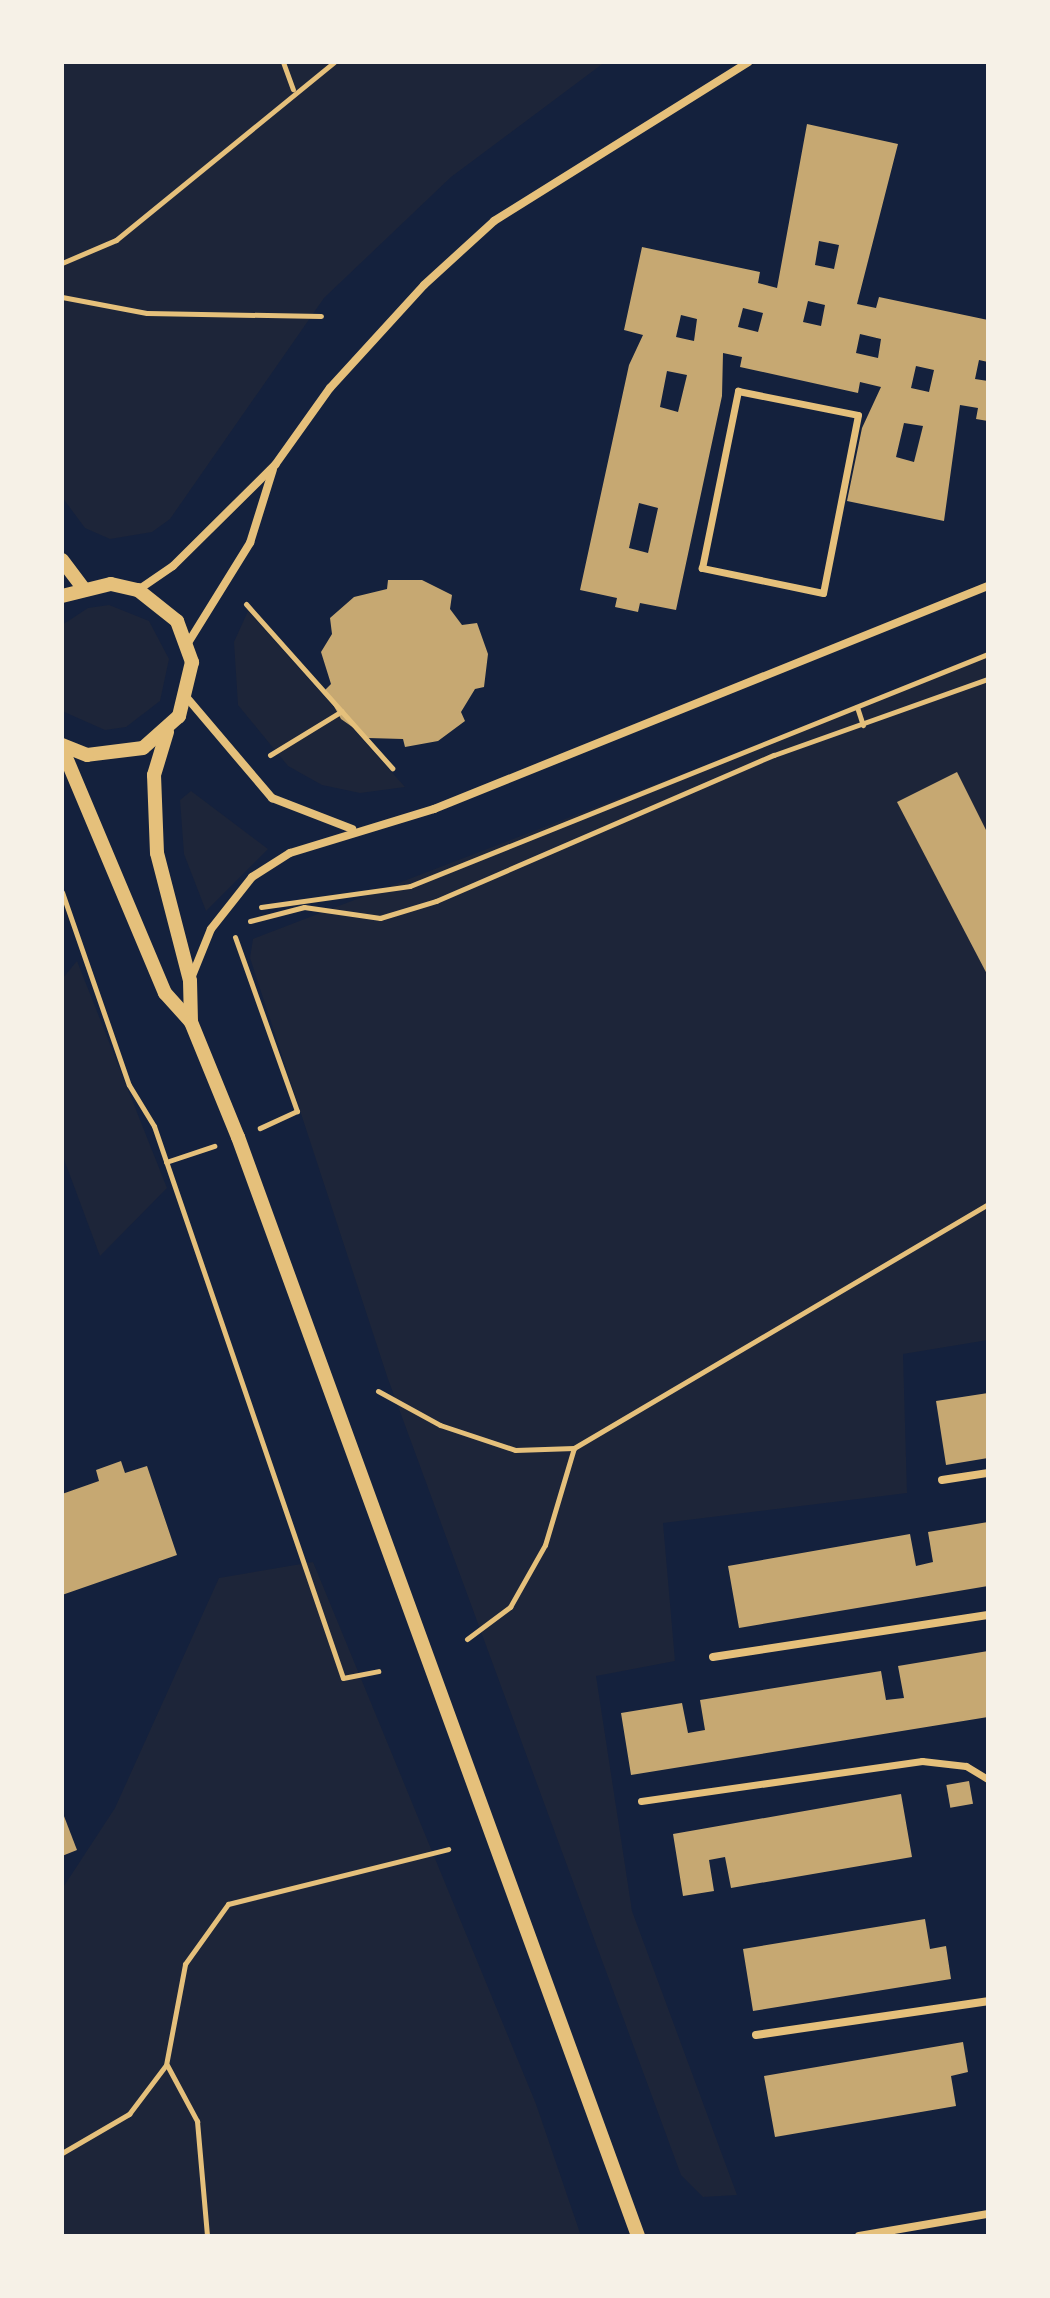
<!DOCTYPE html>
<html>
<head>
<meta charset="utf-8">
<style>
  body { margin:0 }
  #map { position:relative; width:1050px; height:2298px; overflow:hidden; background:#14213d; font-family:"Noto Serif",serif }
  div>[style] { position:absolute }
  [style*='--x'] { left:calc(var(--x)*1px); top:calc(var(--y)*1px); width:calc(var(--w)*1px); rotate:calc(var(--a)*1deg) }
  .green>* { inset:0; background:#1d2539 }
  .building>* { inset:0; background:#c6a872; transform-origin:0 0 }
  .path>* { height:5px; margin:-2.5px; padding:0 2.5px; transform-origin:2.5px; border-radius:2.5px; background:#e5c07b }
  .pedestrian>* { height:7px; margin:-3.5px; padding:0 3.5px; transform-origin:3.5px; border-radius:3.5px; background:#e5c07b }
  .minor>* { height:8px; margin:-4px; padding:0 4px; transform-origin:4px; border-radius:4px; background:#e5c07b }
  .tertiary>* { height:14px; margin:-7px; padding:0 7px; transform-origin:7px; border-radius:7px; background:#e5c07b }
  span { translate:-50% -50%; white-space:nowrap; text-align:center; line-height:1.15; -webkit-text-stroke:8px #f6f1e7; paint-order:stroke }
  .frame { position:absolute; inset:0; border:64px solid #f6f1e7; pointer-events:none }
</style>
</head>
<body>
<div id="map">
  <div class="green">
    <i style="clip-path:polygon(62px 62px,605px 62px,451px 177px,324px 298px,170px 519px,152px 532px,110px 539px,85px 528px,62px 497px)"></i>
    <i style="clip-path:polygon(109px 605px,149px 621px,169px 659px,160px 701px,126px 727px,105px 730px,62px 711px,62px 625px,88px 608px)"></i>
    <i style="clip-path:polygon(248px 611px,405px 787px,360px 793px,322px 785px,288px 766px,238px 705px,234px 642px)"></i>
    <i style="clip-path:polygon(988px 650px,988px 1340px,903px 1354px,907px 1493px,663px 1523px,675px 1661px,596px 1676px,632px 1911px,737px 2195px,703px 2197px,681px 2175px,388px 1379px,250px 958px,253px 939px,958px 668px)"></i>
    <i style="clip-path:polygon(191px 791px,268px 849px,206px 911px,184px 854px,180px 800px)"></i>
    <i style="clip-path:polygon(77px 961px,167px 1188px,100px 1256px,62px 1154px,62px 979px)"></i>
    <i style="clip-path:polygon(313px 1562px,536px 2104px,581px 2236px,62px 2236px,62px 1889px,115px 1808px,219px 1578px)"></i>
  </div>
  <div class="building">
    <i style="clip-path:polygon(evenodd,807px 124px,898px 144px,857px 304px,876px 308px,879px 297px,988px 320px,988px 362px,979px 360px,975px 379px,988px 381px,988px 421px,976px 419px,978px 408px,960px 405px,944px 521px,847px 501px,862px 428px,881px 387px,860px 382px,858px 393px,740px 367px,742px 357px,723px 353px,722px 396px,676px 610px,640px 603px,638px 612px,615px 607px,617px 598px,580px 590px,629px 365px,643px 335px,624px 330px,642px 247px,760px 272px,758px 283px,777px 288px,807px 124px,819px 241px,839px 245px,834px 269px,815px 265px,819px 241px,807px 124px,808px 301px,825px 305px,821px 326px,803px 322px,808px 301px,807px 124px,743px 308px,763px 313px,758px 332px,738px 327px,743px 308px,807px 124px,681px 315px,697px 319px,694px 341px,676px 337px,681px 315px,807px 124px,860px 334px,881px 339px,878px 358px,856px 353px,860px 334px,807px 124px,916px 366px,934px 370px,929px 392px,911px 388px,916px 366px,807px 124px,667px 371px,687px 375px,678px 412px,660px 407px,667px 371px,807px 124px,904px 423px,923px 426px,914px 462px,896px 457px,904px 423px,807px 124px,639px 503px,658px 508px,648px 553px,629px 548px,639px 503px)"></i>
    <i style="clip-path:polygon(388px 580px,422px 580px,452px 595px,450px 609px,462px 625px,477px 623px,488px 654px,484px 687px,475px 689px,461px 712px,465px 721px,438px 741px,405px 747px,403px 739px,368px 738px,341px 719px,325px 690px,331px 684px,321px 652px,332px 634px,330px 618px,354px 597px,387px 589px)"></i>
    <i style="clip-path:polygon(957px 772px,988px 834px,988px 976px,897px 802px)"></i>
    <i style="clip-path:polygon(988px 1393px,988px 1458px,946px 1465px,936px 1401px)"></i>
    <i style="clip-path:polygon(121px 1461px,125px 1473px,147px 1466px,177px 1555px,62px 1595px,62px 1494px,99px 1481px,96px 1470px)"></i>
    <i style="clip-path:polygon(988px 1522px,988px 1586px,739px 1628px,728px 1566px,910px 1534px,916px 1566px,933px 1562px,928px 1532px)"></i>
    <i style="clip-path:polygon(988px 1651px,988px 1717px,631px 1775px,621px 1713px,682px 1703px,688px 1733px,705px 1730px,700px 1700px,881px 1671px,886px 1700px,904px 1698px,898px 1666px)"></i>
    <i style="left:969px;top:1781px;width:23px;height:23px;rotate:80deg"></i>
    <i style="clip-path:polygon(901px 1794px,912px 1857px,731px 1888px,725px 1857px,709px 1860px,714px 1891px,683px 1896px,673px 1834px)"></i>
    <i style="clip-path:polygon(62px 1811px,77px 1850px,62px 1856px)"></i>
    <i style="clip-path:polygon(925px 1919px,930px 1949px,946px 1946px,951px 1979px,753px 2011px,743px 1949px)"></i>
    <i style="clip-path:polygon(963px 2042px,968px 2072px,951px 2076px,956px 2106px,775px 2137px,764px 2076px)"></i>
  </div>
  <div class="path">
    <i style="--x:283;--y:62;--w:29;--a:70"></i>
    <i style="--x:62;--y:263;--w:59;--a:-23.1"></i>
    <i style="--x:116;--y:240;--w:281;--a:-39.2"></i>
    <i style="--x:62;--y:297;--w:86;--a:10.7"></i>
    <i style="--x:147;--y:313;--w:174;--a:1"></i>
    <i style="--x:246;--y:604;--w:220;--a:48.3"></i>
    <i style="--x:857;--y:707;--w:19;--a:72"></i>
    <i style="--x:270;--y:755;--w:84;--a:-31.4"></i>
    <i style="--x:62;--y:892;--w:204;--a:70.9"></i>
    <i style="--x:129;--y:1085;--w:48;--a:58.6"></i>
    <i style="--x:154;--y:1126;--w:583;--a:71.1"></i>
    <i style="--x:343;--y:1678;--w:36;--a:-11"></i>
    <i style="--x:261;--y:907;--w:150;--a:-8"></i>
    <i style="--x:410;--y:886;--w:623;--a:-21.87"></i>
    <i style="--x:250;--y:921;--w:56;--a:-14.5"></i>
    <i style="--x:304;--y:907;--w:77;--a:8.2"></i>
    <i style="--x:380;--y:918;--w:59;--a:-16.9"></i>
    <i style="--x:436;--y:901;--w:368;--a:-23.4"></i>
    <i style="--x:774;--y:755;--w:227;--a:-19.6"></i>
    <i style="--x:235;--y:937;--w:185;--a:70.4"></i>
    <i style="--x:297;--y:1111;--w:41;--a:155.3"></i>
    <i style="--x:166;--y:1162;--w:51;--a:-18.4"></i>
    <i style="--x:378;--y:1391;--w:71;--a:28.7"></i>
    <i style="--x:440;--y:1425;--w:79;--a:18.4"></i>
    <i style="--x:515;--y:1450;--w:59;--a:-1.9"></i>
    <i style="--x:574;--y:1448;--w:481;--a:-30.5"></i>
    <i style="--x:467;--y:1639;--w:54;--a:-36.7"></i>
    <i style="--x:510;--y:1607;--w:71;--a:-60.6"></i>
    <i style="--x:545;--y:1545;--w:101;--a:-73.4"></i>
    <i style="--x:167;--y:2065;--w:64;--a:61.8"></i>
    <i style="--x:197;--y:2121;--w:115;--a:85"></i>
    <i style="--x:62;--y:2153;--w:78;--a:-30.2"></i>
    <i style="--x:129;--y:2114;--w:61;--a:-52.9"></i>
    <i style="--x:166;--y:2065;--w:103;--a:-79.3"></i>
    <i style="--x:185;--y:1964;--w:74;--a:-54.4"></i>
    <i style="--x:228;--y:1904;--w:227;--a:-14"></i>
  </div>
  <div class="pedestrian">
    <i style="--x:738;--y:391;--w:122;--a:11.3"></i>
    <i style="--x:858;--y:415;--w:181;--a:101.1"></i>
    <i style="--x:823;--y:593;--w:124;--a:-168.3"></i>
    <i style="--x:702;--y:568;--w:181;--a:-78.5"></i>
    <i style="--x:641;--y:1801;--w:284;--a:-8.1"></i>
    <i style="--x:922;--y:1761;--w:44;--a:6.5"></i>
    <i style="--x:966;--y:1766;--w:26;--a:31"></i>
  </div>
  <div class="minor">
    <i style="--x:138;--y:590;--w:42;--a:-34.4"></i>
    <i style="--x:173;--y:566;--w:144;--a:-44.7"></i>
    <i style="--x:275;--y:465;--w:95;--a:-54.5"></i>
    <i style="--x:330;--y:388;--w:139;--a:-47.6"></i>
    <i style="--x:424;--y:285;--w:95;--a:-42.4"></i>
    <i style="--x:494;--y:221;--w:300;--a:-32"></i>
    <i style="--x:188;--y:643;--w:118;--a:-58.2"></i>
    <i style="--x:250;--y:543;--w:77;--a:-72.7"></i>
    <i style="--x:188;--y:699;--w:130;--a:49.7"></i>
    <i style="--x:272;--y:798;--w:86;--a:21.2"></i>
    <i style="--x:190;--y:981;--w:56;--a:-68"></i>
    <i style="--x:211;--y:929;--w:66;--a:-51.7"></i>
    <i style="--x:252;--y:877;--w:45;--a:-32.3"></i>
    <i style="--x:290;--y:853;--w:151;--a:-17"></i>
    <i style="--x:434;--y:809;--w:597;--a:-21.93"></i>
    <i style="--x:942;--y:1480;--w:47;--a:-8.7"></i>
    <i style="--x:713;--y:1657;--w:278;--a:-8.7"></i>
    <i style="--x:756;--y:2035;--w:234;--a:-8.3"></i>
    <i style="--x:859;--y:2236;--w:131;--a:-9.7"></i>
  </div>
  <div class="tertiary">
    <i style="--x:62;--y:560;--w:34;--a:53"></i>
    <i style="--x:62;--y:596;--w:50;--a:-13.8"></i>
    <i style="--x:111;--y:584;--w:28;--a:13"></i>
    <i style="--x:138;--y:590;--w:50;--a:38.5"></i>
    <i style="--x:177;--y:621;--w:44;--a:69.9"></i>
    <i style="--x:192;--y:662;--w:56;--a:103.5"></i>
    <i style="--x:179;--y:716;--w:48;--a:138.4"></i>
    <i style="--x:143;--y:748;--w:56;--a:172.9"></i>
    <i style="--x:87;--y:755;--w:27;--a:-158"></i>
    <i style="--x:167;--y:732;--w:45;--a:106.8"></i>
    <i style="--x:154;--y:775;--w:78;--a:87.8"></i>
    <i style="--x:157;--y:853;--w:132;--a:75.5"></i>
    <i style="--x:190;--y:981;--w:41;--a:88.6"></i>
    <i style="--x:62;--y:748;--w:266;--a:67.2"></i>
    <i style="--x:165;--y:993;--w:39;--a:48"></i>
    <i style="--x:191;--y:1022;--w:124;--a:67.8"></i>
    <i style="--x:238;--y:1137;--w:1170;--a:70"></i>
  </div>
  <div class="frame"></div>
</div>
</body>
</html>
